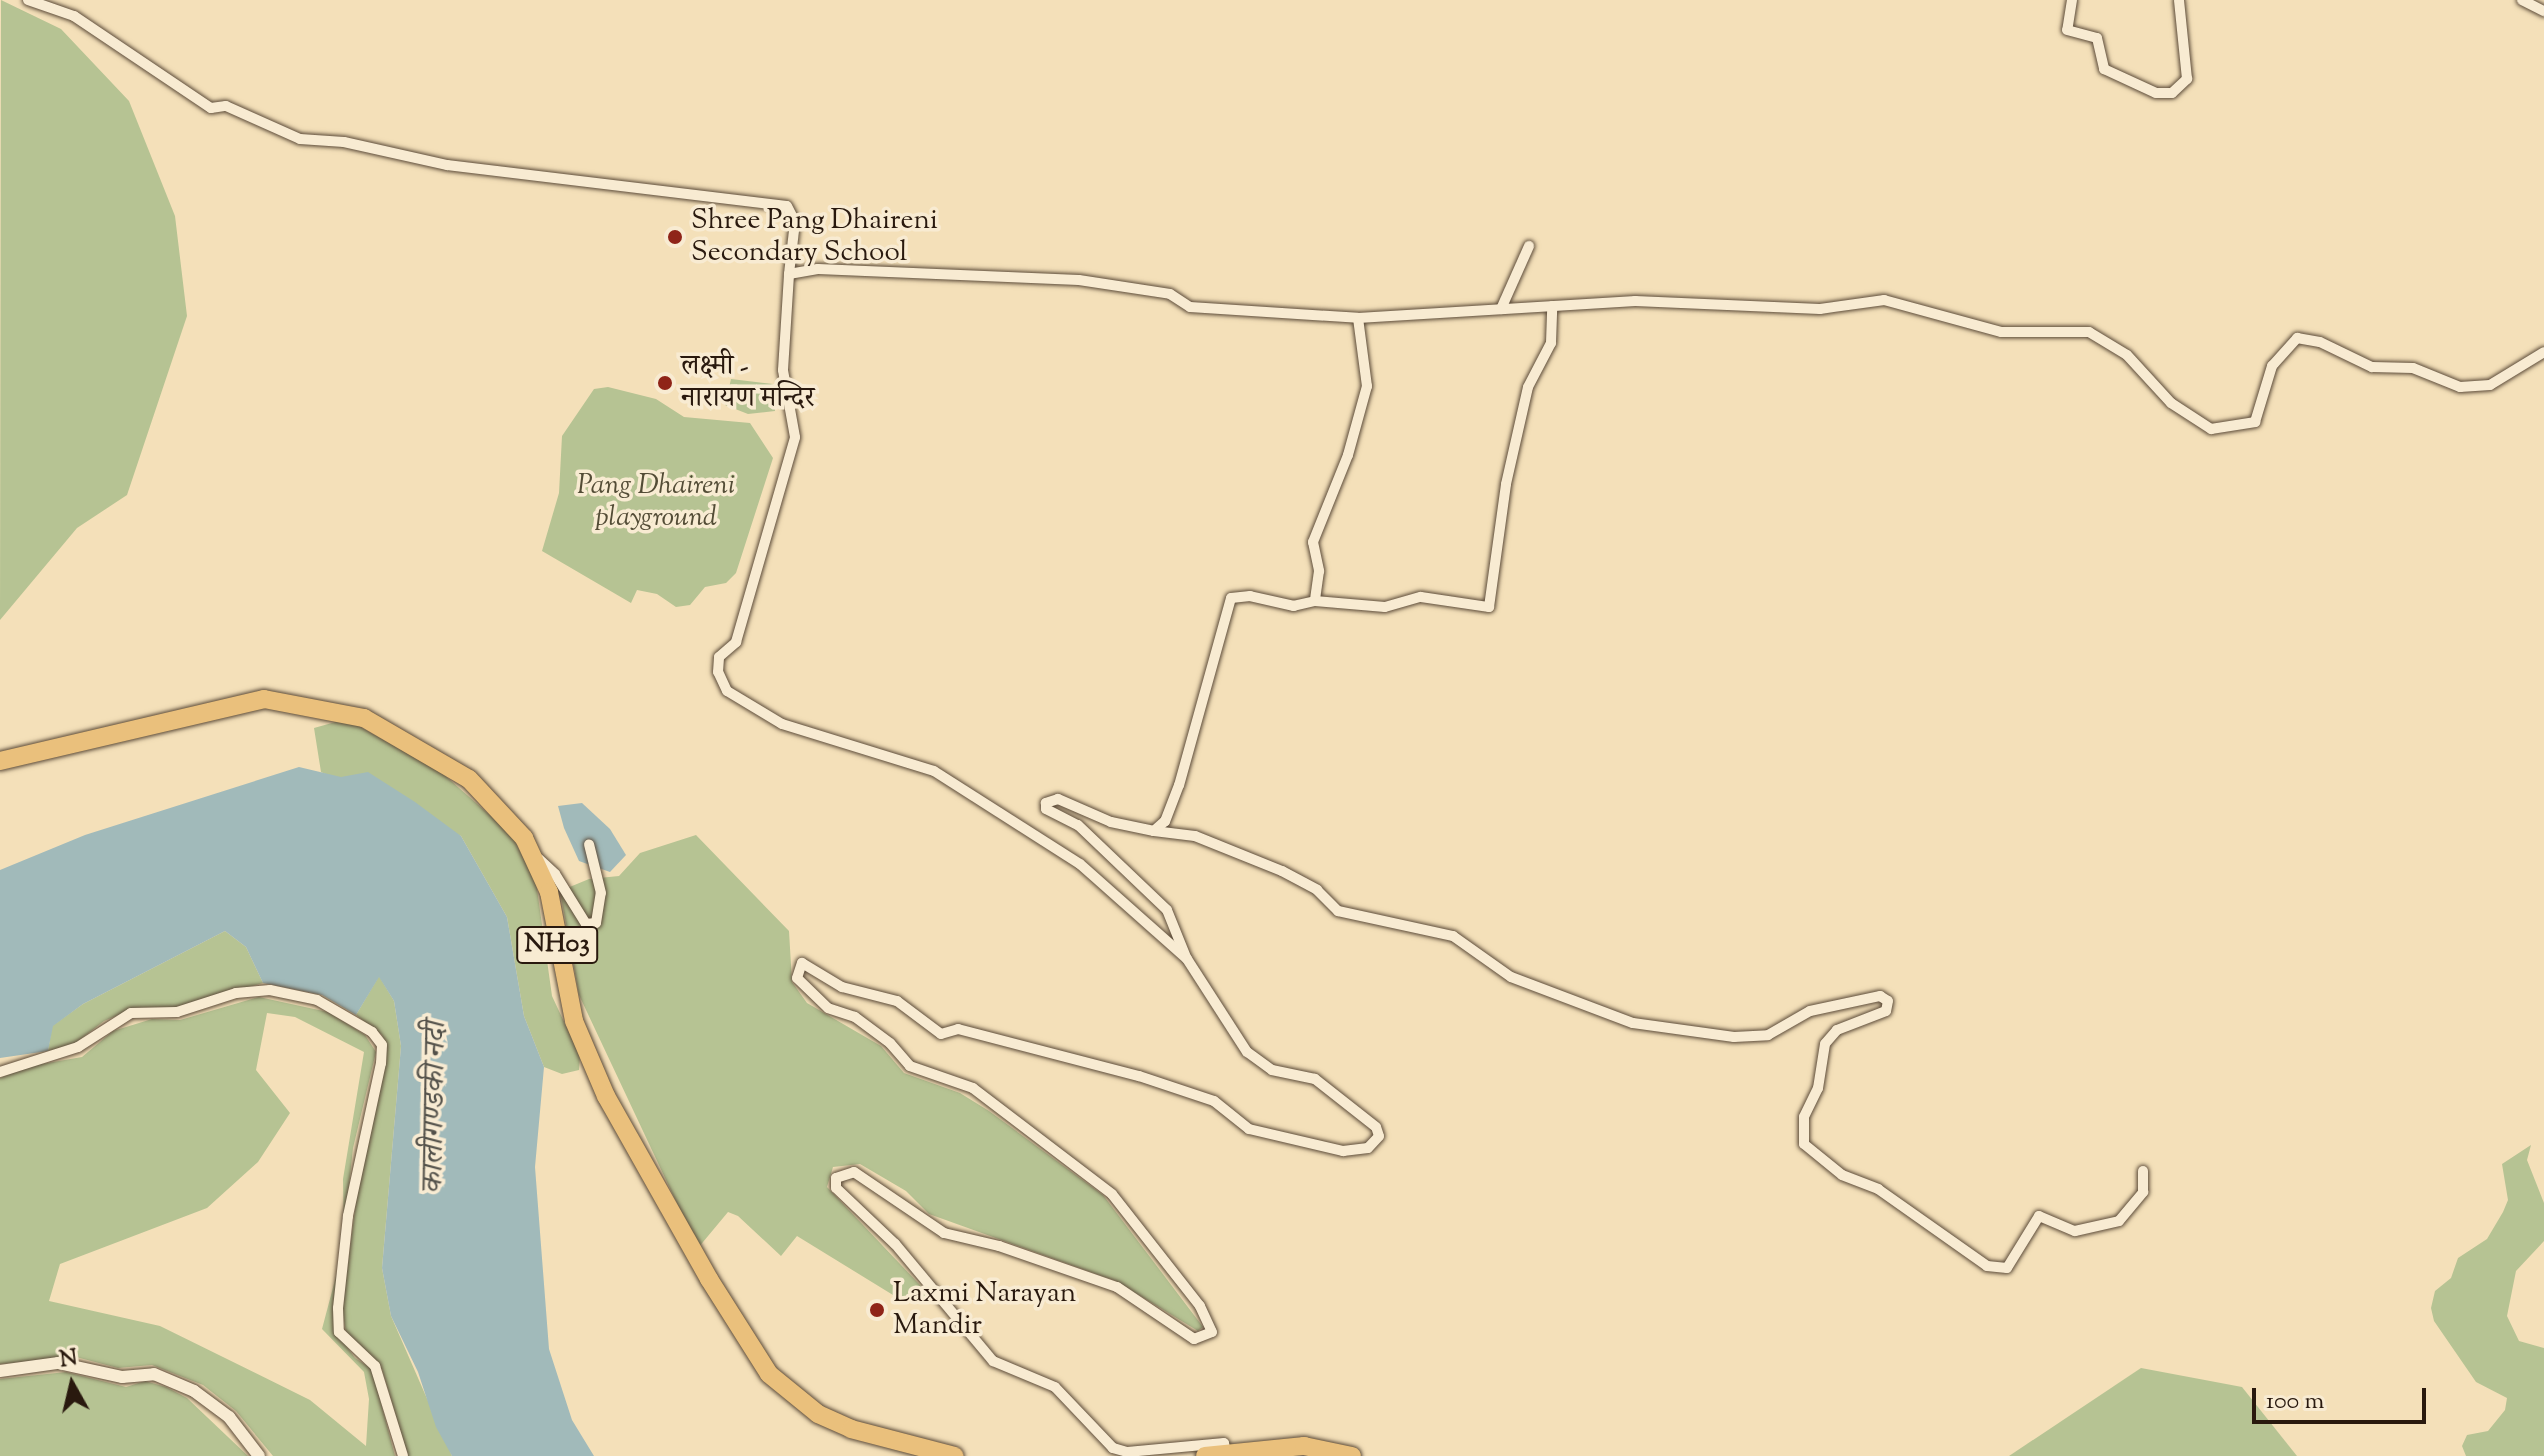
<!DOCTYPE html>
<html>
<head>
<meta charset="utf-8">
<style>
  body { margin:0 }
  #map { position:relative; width:2544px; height:1456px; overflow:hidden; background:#f4e0b9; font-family:"Sorts Mill Goudy","Noto Serif Devanagari",serif }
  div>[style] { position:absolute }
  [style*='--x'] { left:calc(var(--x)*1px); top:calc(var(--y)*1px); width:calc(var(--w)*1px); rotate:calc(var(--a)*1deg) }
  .green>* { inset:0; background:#b6c393 }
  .water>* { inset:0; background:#a1baba }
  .roads { filter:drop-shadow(0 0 2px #5c4b39) drop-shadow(0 0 2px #5c4b39) }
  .minor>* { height:10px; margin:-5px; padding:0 5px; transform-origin:5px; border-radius:5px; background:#f8ebd2 }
  .tertiary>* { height:12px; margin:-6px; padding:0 6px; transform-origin:6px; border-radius:6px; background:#f8ebd2 }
  .trunk>* { height:18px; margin:-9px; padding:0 9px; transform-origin:9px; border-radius:9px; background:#eac07c }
  .dots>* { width:22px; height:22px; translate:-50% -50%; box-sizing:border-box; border:4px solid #f8ebd2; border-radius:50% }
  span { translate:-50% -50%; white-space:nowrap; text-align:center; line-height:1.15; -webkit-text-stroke:7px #f8ebd2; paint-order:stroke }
  .shield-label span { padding:2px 6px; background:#f8ebd2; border:2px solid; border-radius:6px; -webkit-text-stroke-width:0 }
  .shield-label { font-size:26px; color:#29190e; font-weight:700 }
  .poi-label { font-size:28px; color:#29190e }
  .left { translate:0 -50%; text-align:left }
  .park-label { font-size:28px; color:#534c36; font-style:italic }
  .water-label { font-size:30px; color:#53514a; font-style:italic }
  .north { position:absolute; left:32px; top:1344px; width:80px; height:80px; -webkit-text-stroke:6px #f8ebd2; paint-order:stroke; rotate:352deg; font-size:22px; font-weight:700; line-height:32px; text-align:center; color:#29190e }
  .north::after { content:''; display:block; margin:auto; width:28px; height:36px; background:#29190e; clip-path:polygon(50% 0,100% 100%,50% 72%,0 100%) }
  .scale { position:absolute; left:2252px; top:1388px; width:174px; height:36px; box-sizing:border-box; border:4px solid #29190e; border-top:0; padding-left:10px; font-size:24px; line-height:28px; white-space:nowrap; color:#29190e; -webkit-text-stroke:6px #f8ebd2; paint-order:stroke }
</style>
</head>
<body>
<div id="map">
  <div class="green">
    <i style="clip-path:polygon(1px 0,61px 29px,129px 101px,175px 216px,187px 316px,127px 495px,77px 528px,0 620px)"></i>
    <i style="clip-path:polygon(731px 379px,773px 384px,775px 411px,748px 414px,725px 405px)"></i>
    <i style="clip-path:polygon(608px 387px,656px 399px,684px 417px,750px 423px,773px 458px,736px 573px,726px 583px,705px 587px,690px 605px,676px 607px,657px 594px,637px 590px,631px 603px,542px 551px,559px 493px,562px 436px,594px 389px)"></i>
    <i style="clip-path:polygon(346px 719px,441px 772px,511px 834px,536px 882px,552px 996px,580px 1056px,579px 1070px,562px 1074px,544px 1067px,524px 1016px,507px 917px,461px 836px,321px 772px,314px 728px)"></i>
    <i style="clip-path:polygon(696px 835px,789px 931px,792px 982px,807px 1003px,881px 1046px,904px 1073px,960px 1093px,989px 1111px,1103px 1195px,1203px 1327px,1198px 1331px,1116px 1281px,929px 1214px,906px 1191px,860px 1164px,833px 1167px,827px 1187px,938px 1304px,893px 1295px,797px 1236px,781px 1256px,738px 1216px,728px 1212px,698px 1248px,579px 995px,560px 891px,589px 879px,619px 876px,640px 853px)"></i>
    <i style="clip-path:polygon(225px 931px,246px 947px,263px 983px,176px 1008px,135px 1008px,104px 1021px,73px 1045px,48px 1051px,52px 1026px,83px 1004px)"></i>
    <i style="clip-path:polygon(379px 976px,394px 1001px,401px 1046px,382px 1268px,391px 1316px,452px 1456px,408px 1456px,382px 1369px,347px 1337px,342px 1310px,356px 1202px,387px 1047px,382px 1035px,356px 1015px)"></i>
    <i style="clip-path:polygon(evenodd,259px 997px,328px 1012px,365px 1035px,376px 1052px,353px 1148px,336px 1309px,337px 1333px,355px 1358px,372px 1369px,395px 1456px,273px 1456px,236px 1411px,203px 1385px,152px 1365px,118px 1368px,76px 1357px,0 1364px,0 1078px,30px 1066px,82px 1057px,113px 1031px,152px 1019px,180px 1020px,259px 997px,267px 1013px,295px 1017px,364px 1052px,343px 1179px,344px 1246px,322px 1329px,364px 1372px,369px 1399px,366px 1446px,310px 1400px,160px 1326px,49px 1301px,60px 1264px,207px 1208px,258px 1162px,290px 1113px,256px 1070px,267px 1013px)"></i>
    <i style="clip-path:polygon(2531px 1145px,2527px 1160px,2544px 1203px,2544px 1241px,2516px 1271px,2507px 1316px,2519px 1341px,2544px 1348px,2544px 1456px,2466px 1456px,2462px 1446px,2467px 1435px,2488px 1431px,2505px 1410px,2507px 1398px,2476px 1382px,2434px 1321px,2431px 1308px,2435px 1291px,2451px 1278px,2458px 1258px,2487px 1239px,2503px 1212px,2508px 1200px,2502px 1164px)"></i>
    <i style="clip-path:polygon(2141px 1368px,2242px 1387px,2297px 1456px,2009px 1456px)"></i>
    <i style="clip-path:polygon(66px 1372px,126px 1387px,145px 1381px,166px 1387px,187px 1398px,248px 1456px,0 1456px,0 1379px)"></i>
  </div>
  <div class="water">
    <i style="clip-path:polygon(299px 767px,341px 777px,368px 772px,415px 802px,461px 836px,507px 917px,524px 1016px,544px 1067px,535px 1167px,549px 1349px,572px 1420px,594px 1456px,452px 1456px,436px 1427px,418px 1372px,391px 1316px,382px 1268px,401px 1046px,394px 1001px,379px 977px,356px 1015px,322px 995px,263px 983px,246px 947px,225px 931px,83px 1004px,53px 1026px,48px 1051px,0 1058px,0 870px,85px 835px)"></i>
    <i style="clip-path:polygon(582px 803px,610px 829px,626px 855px,610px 872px,579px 861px,564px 828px,558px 806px)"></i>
  </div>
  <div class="roads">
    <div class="minor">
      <i style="--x:28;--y:0;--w:49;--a:19.2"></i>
      <i style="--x:74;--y:16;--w:165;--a:33.9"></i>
      <i style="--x:211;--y:108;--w:15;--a:-8"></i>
      <i style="--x:226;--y:106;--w:81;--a:24"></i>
      <i style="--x:300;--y:139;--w:44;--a:3.9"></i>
      <i style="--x:344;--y:142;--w:106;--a:12.6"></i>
      <i style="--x:447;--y:165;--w:342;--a:6.9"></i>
      <i style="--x:787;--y:206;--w:18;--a:63"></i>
      <i style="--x:795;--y:222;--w:52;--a:96.6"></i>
      <i style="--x:2072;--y:0;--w:30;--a:99"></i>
      <i style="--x:2067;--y:30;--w:31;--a:15"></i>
      <i style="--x:2097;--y:38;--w:32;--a:77"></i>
      <i style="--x:2104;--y:69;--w:57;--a:24.8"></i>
      <i style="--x:2156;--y:93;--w:16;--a:0"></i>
      <i style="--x:2172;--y:93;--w:21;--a:-43"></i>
      <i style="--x:2187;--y:79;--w:79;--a:-95.8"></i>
      <i style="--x:2522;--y:0;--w:25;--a:27"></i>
      <i style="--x:1501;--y:309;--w:69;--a:-66"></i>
      <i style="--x:1358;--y:318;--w:69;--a:82.5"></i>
      <i style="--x:1367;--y:386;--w:72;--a:105.4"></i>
      <i style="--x:1348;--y:455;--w:94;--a:111.9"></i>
      <i style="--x:1313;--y:542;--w:30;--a:78"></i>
      <i style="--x:1319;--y:571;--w:30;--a:98"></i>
      <i style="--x:1315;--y:601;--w:22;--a:167"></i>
      <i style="--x:1294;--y:606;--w:45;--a:-167.2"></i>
      <i style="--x:1250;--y:596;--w:19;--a:174"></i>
      <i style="--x:1231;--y:598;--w:194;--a:105.5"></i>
      <i style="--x:1179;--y:785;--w:39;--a:111"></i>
      <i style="--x:1165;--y:821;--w:15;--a:138"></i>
      <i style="--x:1154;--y:831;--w:41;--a:7"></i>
      <i style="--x:1195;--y:836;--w:94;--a:21.9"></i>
      <i style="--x:1282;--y:871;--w:40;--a:28"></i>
      <i style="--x:1317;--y:890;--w:30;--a:45"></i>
      <i style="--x:1338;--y:911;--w:118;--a:12.3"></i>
      <i style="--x:1453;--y:936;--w:71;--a:35.3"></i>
      <i style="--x:1511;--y:977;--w:130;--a:20.7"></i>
      <i style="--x:1633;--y:1023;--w:102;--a:7.9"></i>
      <i style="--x:1734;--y:1037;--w:34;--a:-3"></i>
      <i style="--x:1768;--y:1035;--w:48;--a:-29.7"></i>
      <i style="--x:1810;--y:1011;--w:72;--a:-12.1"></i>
      <i style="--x:1880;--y:996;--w:9;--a:32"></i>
      <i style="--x:1888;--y:1001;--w:10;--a:101"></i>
      <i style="--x:1886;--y:1011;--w:53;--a:158.8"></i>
      <i style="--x:1837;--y:1030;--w:18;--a:131"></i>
      <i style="--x:1825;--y:1044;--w:45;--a:99"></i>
      <i style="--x:1818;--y:1088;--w:32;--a:116"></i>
      <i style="--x:1804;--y:1117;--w:27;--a:90"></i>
      <i style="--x:1804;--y:1144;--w:49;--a:39.2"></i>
      <i style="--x:1842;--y:1175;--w:39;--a:21"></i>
      <i style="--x:1878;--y:1189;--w:133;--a:35.2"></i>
      <i style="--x:1987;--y:1266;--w:20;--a:6"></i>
      <i style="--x:2007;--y:1268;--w:61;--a:-58.4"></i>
      <i style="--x:2039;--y:1216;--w:39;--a:23"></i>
      <i style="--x:2075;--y:1231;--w:45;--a:-12.8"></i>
      <i style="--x:2119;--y:1221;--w:38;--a:-50"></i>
      <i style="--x:2143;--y:1192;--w:21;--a:-90"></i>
      <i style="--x:1315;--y:601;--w:70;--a:4.9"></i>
      <i style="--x:1385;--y:607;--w:37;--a:-16"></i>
      <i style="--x:1421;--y:597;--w:69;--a:8.4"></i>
      <i style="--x:1489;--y:607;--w:124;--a:-82.1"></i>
      <i style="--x:1506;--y:484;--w:99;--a:-77.2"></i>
      <i style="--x:1528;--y:387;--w:50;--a:-62.4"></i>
      <i style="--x:1551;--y:343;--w:37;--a:-88"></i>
      <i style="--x:1154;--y:831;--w:44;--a:-168.2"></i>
      <i style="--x:1111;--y:822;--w:58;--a:-156.5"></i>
      <i style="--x:1058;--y:799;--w:13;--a:162"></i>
      <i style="--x:1046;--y:803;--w:6;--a:90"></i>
      <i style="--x:1046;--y:809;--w:36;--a:27"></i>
      <i style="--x:1078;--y:825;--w:123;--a:43.7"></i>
      <i style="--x:1167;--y:910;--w:51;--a:68"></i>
      <i style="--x:539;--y:859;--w:22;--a:43"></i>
      <i style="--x:555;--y:874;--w:59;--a:58.2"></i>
      <i style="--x:586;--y:924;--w:10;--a:-6"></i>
      <i style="--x:596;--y:923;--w:30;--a:-81"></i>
      <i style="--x:601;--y:893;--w:50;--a:-103.8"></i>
      <i style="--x:0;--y:1072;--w:82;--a:-17.8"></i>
      <i style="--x:78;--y:1047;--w:63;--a:-32.7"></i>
      <i style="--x:131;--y:1013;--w:46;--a:-1.2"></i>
      <i style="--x:177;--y:1012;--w:62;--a:-17.9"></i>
      <i style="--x:236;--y:993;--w:34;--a:-5"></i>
      <i style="--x:270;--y:990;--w:48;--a:12"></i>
      <i style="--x:317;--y:1000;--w:64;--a:30.2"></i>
      <i style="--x:372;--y:1032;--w:16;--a:52"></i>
      <i style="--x:382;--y:1045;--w:18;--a:93"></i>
      <i style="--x:381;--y:1063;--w:157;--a:102.2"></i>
      <i style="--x:348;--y:1216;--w:93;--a:96.2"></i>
      <i style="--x:338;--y:1308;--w:24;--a:88"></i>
      <i style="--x:339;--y:1332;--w:50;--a:43.4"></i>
      <i style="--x:375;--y:1366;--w:94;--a:72.7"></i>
      <i style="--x:1226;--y:1452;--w:9;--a:-103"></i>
      <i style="--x:1224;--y:1443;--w:97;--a:174.7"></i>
      <i style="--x:1127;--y:1452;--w:15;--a:-164"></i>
      <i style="--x:1113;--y:1448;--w:84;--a:-133.6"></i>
      <i style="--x:1055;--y:1387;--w:67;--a:-157.2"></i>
      <i style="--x:993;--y:1361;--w:153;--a:-129.9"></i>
      <i style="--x:895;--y:1244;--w:81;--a:-136.5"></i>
      <i style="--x:836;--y:1188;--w:10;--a:-90"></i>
      <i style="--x:836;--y:1178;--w:19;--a:-18"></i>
      <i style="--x:854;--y:1172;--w:109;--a:34.1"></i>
      <i style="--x:944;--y:1233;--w:57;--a:13.3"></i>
      <i style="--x:999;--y:1246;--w:125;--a:19.2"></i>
      <i style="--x:1117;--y:1287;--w:93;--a:34"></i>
      <i style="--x:1194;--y:1339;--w:19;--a:-21"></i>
      <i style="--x:1212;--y:1332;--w:29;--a:-115"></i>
      <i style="--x:1200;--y:1306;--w:142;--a:-128.2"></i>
      <i style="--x:1112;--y:1194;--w:175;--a:-142.7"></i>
      <i style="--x:973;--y:1088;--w:67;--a:-160.8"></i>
      <i style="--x:910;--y:1066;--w:30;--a:-131"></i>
      <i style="--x:890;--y:1043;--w:44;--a:-143.4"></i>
      <i style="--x:855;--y:1017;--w:28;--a:-162"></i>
      <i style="--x:828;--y:1008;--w:43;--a:-135.9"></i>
      <i style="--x:797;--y:978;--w:16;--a:-72"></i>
      <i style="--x:802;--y:963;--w:47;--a:31"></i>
      <i style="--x:842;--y:987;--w:57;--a:14.3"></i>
      <i style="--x:897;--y:1001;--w:55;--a:36.9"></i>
      <i style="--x:941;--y:1034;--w:18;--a:-16"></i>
      <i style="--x:958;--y:1029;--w:187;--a:14.6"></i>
      <i style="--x:1139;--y:1076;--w:79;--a:18.4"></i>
      <i style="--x:1214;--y:1101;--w:45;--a:38.7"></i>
      <i style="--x:1249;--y:1129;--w:97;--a:13.2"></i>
      <i style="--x:1343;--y:1151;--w:25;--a:-7"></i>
      <i style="--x:1368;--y:1148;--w:16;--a:-47"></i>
      <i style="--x:1379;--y:1136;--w:9;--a:-108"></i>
      <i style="--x:1376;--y:1127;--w:78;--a:-141.8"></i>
      <i style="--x:1315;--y:1079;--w:44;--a:-168.2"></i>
      <i style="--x:1272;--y:1070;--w:31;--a:-144"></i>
      <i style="--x:1247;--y:1052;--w:111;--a:-122.8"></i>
      <i style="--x:1187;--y:959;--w:143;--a:-138.4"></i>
      <i style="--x:1080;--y:864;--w:173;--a:-147.5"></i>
      <i style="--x:934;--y:771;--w:159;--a:-162.8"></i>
      <i style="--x:782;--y:724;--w:64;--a:-149"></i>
      <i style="--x:727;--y:691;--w:21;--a:-115"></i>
      <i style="--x:718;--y:672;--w:15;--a:-86"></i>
      <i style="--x:719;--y:657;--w:23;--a:-41"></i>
      <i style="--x:736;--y:642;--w:213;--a:-73.9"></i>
      <i style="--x:795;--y:437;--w:68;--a:-100.2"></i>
      <i style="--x:783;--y:370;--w:96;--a:-86.4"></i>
      <i style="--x:789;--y:274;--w:29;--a:-10"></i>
      <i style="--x:818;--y:269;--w:261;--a:2.4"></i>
      <i style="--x:1079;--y:280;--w:92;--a:8.7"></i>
      <i style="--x:1170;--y:294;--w:24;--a:33"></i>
      <i style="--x:1190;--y:307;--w:168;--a:3.7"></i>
      <i style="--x:1358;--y:318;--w:278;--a:-3.5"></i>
      <i style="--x:1635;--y:301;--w:185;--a:2.5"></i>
      <i style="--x:1820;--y:309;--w:65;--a:-8"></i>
      <i style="--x:1884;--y:300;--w:121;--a:15.3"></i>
      <i style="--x:2001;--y:332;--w:88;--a:0"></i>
      <i style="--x:2089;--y:332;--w:44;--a:31.2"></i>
      <i style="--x:2127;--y:355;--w:65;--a:47.5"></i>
      <i style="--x:2171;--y:403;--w:48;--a:33"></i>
      <i style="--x:2211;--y:429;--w:45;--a:-9"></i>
      <i style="--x:2255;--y:422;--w:59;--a:-73.1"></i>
      <i style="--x:2272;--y:366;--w:38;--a:-48"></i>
      <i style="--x:2297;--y:338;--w:23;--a:10"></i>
      <i style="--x:2320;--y:342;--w:58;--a:25.7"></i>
      <i style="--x:2372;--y:367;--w:41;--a:1.4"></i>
      <i style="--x:2413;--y:368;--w:51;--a:22"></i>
      <i style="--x:2460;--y:387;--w:30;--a:-4"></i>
      <i style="--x:2490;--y:385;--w:63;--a:-31.4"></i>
    </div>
    <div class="tertiary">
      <i style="--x:0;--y:1371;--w:59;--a:-7.9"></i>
      <i style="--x:58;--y:1363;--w:66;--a:12.3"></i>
      <i style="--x:122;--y:1377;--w:32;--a:-5"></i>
      <i style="--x:154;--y:1374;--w:43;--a:23"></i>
      <i style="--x:194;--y:1391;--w:44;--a:36.6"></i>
      <i style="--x:229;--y:1417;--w:49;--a:52.4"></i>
    </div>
    <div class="trunk">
      <i style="--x:0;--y:761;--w:271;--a:-13.2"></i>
      <i style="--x:264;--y:699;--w:102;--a:10.8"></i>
      <i style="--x:364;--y:718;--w:121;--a:30.2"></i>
      <i style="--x:469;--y:779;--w:81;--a:47"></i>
      <i style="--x:524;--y:838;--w:60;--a:65.2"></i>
      <i style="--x:549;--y:892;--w:131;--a:79"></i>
      <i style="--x:574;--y:1021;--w:82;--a:66.9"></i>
      <i style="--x:606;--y:1096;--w:210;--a:60.6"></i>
      <i style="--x:709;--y:1279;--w:112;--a:57.7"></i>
      <i style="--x:769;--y:1374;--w:63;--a:39.2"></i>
      <i style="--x:818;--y:1414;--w:36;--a:24"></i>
      <i style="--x:851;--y:1429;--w:107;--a:14.6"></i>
      <i style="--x:1205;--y:1456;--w:100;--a:-5.8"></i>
      <i style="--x:1304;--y:1446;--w:49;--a:11.8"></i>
    </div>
  </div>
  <div class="dots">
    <i style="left:675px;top:237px;background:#8f2418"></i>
    <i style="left:665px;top:383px;background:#8f2418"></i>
    <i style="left:877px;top:1310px;background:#8f2418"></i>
  </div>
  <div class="shield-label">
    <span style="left:557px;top:945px">NH03</span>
  </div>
  <div class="poi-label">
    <span class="left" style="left:691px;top:237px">Shree Pang Dhaireni<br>Secondary School</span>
    <span class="left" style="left:681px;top:383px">लक्ष्मी -<br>नारायण मन्दिर</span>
    <span class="left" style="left:893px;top:1310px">Laxmi Narayan<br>Mandir</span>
  </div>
  <div class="park-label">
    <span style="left:656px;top:502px">Pang Dhaireni<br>playground</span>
  </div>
  <div class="water-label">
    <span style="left:436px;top:1108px;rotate:-89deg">कालीगण्डकी नदी</span>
  </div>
  <div class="north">N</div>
  <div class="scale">100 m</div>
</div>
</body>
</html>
